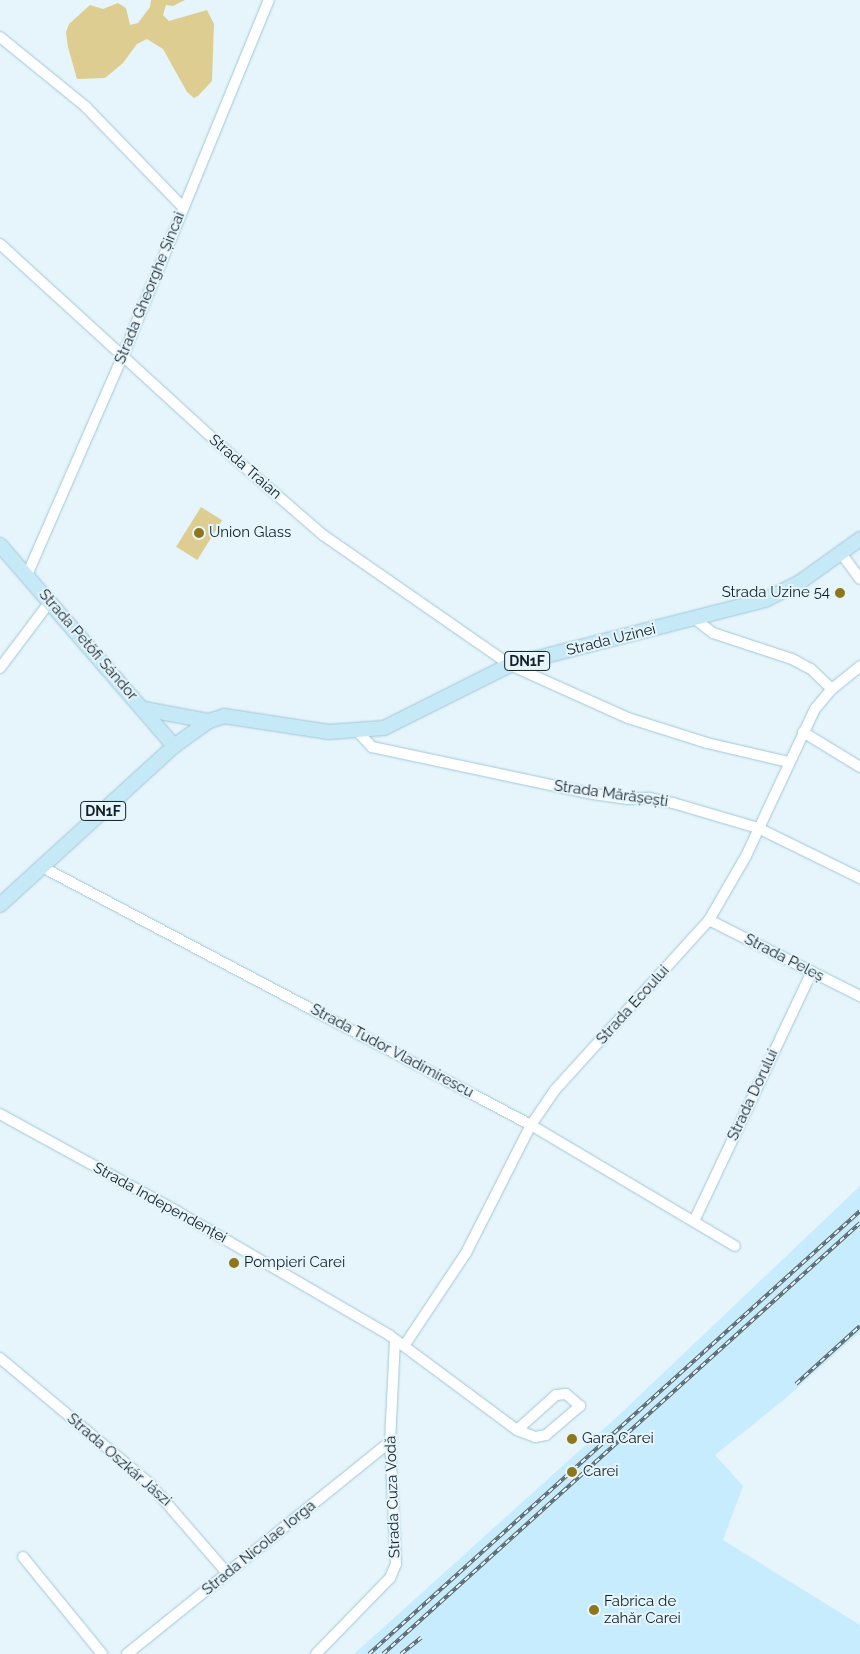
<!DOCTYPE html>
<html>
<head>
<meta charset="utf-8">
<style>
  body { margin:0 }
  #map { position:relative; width:860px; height:1654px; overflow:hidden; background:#e6f5fc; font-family:Raleway,sans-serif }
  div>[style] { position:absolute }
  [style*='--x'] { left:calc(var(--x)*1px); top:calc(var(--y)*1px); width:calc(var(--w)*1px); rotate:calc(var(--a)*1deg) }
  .built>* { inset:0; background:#c7ecfd }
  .green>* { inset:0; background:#ddcd91; transform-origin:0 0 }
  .roads { filter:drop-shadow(0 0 1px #a1c6d7) drop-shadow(0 0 1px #a1c6d7) }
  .minor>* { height:10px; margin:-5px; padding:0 5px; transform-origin:5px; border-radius:5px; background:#fff }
  .major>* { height:14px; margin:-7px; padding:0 7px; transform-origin:7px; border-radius:7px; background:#c6e9f8 }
  .rail>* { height:4px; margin-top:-2px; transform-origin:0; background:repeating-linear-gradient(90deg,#e6f5fc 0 5.5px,#59676d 0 11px); box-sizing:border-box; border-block:1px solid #59676d }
  .dots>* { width:14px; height:14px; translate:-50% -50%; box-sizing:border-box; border:2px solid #e6f5fc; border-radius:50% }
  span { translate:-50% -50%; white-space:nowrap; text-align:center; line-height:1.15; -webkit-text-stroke:4px #e6f5fc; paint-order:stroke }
  .shield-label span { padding:1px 4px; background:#e6f5fc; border:1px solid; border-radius:4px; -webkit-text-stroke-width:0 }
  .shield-label { font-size:14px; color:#132127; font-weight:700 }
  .street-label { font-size:15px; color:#132127 }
  .poi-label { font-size:15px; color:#132127 }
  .left { translate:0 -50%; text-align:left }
  .right { translate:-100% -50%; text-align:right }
</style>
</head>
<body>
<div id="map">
  <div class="built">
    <i style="clip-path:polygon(860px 1186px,860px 1332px,786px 1398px,715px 1455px,743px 1486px,723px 1540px,860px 1625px,860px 1654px,354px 1654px,620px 1414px)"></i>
  </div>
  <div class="green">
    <i style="clip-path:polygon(151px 0,185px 0,173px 6px,166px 5px,163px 15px,169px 21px,207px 10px,214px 24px,212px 81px,198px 96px,194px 98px,187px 92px,163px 49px,147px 39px,137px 44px,123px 63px,105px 78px,77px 79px,68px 47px,66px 32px,69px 24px,90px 5px,103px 9px,118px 3px,126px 8px,130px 25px,138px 23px,150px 7px)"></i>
    <i style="left:201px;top:507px;width:25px;height:47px;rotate:32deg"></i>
  </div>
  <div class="roads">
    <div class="minor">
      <i style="--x:0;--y:37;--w:111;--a:39.1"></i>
      <i style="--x:86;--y:107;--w:139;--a:45.9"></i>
      <i style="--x:0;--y:244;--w:316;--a:42.4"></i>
      <i style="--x:233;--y:457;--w:119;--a:40.9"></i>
      <i style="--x:323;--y:535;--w:228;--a:34.8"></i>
      <i style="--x:510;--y:665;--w:129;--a:24.2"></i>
      <i style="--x:628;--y:718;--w:83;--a:17.6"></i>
      <i style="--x:707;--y:743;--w:83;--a:13.2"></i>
      <i style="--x:841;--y:553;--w:32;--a:54"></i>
      <i style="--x:27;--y:575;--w:237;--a:-66.4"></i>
      <i style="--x:122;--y:358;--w:387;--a:-67.7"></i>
      <i style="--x:695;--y:619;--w:23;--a:38"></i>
      <i style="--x:713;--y:633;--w:83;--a:18.2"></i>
      <i style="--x:792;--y:659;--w:21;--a:28"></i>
      <i style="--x:811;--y:669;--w:29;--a:44"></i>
      <i style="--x:0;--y:668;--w:81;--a:-53"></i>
      <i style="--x:358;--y:732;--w:21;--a:47"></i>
      <i style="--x:372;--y:747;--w:226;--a:12"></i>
      <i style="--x:593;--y:794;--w:34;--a:8"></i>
      <i style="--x:627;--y:799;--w:22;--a:-3"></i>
      <i style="--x:649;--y:798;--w:25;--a:12"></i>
      <i style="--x:673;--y:803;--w:89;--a:16.4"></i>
      <i style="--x:758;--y:828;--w:114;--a:26.1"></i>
      <i style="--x:803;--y:732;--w:67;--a:31.6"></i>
      <i style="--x:42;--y:867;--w:553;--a:27.82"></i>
      <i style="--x:531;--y:1125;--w:237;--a:30.7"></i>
      <i style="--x:709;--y:920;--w:169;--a:26.7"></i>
      <i style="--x:0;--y:1114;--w:203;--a:28.8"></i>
      <i style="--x:178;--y:1212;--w:244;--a:30.2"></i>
      <i style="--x:389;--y:1335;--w:159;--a:36.6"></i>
      <i style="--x:517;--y:1430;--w:19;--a:21"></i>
      <i style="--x:535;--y:1437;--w:11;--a:-10"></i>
      <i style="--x:546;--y:1435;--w:45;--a:-40.5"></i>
      <i style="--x:580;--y:1406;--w:18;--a:-139"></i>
      <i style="--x:566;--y:1394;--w:10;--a:174"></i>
      <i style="--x:556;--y:1395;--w:52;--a:138.1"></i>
      <i style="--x:695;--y:1219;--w:273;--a:-64.7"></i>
      <i style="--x:404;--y:1346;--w:112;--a:-56.3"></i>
      <i style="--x:466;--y:1253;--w:144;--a:-63.1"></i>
      <i style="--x:531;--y:1125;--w:42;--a:-55.6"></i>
      <i style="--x:555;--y:1090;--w:229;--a:-47.8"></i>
      <i style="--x:709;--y:920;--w:74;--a:-60"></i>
      <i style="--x:746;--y:856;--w:162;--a:-64.9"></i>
      <i style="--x:815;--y:709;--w:26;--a:-50"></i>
      <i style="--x:832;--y:689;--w:36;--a:-39"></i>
      <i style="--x:0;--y:1358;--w:196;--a:40"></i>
      <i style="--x:150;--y:1484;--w:118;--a:49.1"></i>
      <i style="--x:23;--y:1557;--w:125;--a:50.8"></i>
      <i style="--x:127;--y:1654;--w:338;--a:-38.9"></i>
      <i style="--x:316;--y:1654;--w:106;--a:-45.8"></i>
      <i style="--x:390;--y:1578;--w:15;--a:-67"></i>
      <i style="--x:396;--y:1564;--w:122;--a:-92.8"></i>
      <i style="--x:390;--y:1442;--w:102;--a:-87.2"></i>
    </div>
    <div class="major">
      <i style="--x:0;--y:545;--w:266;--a:49.1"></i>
      <i style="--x:144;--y:709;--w:66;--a:10.5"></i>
      <i style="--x:0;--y:905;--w:236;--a:-42.4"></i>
      <i style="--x:174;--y:746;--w:43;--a:-35.5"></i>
      <i style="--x:209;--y:721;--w:16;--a:-18"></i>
      <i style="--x:224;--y:716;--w:106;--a:8.7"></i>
      <i style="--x:329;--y:732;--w:55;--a:-4.2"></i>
      <i style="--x:384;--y:728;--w:141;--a:-26.6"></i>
      <i style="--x:510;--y:665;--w:263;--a:-14.3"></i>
      <i style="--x:765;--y:600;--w:39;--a:-27"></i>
      <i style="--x:800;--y:582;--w:74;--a:-35.6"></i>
    </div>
  </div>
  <div class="rail">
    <i style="--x:796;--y:1384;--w:86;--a:-42.2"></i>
    <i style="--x:369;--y:1654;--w:661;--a:-42.06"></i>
    <i style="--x:383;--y:1654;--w:643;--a:-42.1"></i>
    <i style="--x:401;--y:1654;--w:26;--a:-39"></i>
  </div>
  <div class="dots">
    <i style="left:199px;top:533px;background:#8c771b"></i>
    <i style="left:840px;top:593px;background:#8c771b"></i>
    <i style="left:234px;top:1263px;background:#8c771b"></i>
    <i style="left:572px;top:1439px;background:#8c771b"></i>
    <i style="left:572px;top:1472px;background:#8c771b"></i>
    <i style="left:594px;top:1610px;background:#8c771b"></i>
  </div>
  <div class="shield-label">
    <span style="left:527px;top:661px">DN1F</span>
    <span style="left:103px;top:811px">DN1F</span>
  </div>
  <div class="street-label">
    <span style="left:150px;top:288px;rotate:-68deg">Strada Gheorghe Șincai</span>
    <span style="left:245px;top:467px;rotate:41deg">Strada Traian</span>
    <span style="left:611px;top:640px;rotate:-14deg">Strada Uzinei</span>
    <span style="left:88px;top:645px;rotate:49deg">Strada Petőfi Sándor</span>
    <span style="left:611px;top:794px;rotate:8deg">Strada Mărășești</span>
    <span style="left:784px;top:958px;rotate:27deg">Strada Peleș</span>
    <span style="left:633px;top:1005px;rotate:-48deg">Strada Ecoului</span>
    <span style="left:392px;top:1051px;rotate:28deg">Strada Tudor Vladimirescu</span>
    <span style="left:753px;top:1095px;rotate:-65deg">Strada Dorului</span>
    <span style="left:160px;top:1203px;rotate:29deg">Strada Independenței</span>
    <span style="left:119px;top:1460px;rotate:41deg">Strada Oszkár Jászi</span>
    <span style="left:393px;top:1497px;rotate:-92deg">Strada Cuza Vodă</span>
    <span style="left:259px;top:1548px;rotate:-39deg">Strada Nicolae Iorga</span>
  </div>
  <div class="poi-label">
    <span class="left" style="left:209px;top:533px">Union Glass</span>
    <span class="right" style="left:830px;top:593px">Strada Uzine 54</span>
    <span class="left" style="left:244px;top:1263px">Pompieri Carei</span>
    <span class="left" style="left:582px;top:1439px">Gara Carei</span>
    <span class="left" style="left:583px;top:1472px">Carei</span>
    <span class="left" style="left:604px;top:1610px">Fabrica de<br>zahăr Carei</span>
  </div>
</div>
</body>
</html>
